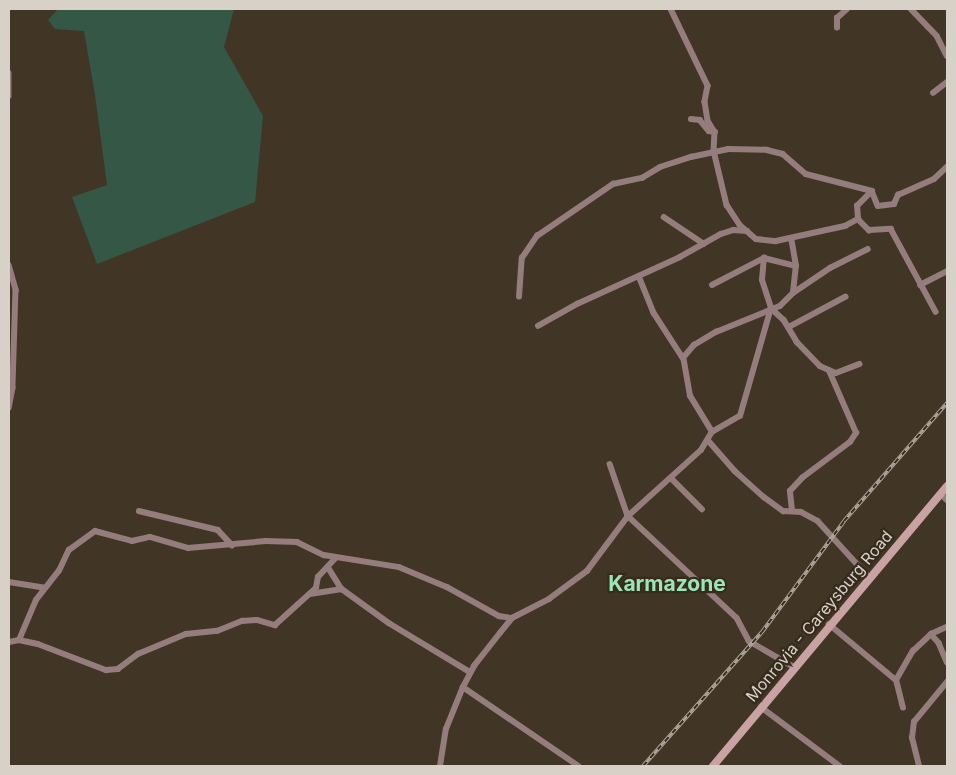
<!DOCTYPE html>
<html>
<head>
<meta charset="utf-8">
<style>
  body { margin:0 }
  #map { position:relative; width:956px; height:775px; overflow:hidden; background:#413526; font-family:Inter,sans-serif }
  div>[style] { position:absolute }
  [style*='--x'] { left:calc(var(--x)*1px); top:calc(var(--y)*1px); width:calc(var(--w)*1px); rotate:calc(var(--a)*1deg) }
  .green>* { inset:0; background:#355745 }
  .street>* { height:5.5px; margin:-2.75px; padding:0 2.75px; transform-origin:2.75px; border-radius:2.75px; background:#957c7d }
  .secondary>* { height:8px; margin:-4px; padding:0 4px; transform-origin:4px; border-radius:4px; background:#c9a2a4 }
  .rail>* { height:4px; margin-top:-2px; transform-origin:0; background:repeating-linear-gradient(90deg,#362b1c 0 5.5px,#afa69c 0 11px); box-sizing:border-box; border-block:1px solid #afa69c }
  span { translate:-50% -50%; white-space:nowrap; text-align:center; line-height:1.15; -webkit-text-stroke:4.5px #362b1c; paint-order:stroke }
  .street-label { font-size:16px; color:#d8d1c8 }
  .district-label { font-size:21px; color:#9be6b6; font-weight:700 }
  .frame { position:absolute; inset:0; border:10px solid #d8d1c8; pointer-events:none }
</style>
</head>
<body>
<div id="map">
  <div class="green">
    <i style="clip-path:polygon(58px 9px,234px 9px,224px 47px,263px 116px,255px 202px,97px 264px,72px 197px,107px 185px,95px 95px,84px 31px,55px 29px,48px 20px)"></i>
  </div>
  <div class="street">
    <i style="--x:671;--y:9;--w:85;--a:64.3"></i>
    <i style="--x:708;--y:86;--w:16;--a:101"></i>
    <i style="--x:705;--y:102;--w:19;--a:81"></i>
    <i style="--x:708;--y:121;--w:13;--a:58"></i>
    <i style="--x:715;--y:132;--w:19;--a:93"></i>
    <i style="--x:714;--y:151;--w:56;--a:76.5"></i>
    <i style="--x:727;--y:205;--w:24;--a:57"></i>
    <i style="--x:740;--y:225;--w:21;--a:41"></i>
    <i style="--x:756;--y:239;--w:20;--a:6"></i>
    <i style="--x:776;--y:241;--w:71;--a:-12.3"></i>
    <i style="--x:845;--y:226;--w:15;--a:-28"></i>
    <i style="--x:858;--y:219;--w:13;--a:-94"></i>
    <i style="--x:857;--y:206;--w:21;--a:-45"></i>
    <i style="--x:872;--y:191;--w:16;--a:68"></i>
    <i style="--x:878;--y:206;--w:16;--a:-7"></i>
    <i style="--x:894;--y:204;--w:10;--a:-66"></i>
    <i style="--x:898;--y:195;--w:39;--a:-24"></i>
    <i style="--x:934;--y:179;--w:18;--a:-43"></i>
    <i style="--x:911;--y:9;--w:37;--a:46"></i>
    <i style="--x:937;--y:36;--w:22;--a:63"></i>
    <i style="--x:837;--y:28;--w:10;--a:-90"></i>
    <i style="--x:837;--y:18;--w:13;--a:-42"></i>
    <i style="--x:9;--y:73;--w:23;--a:90"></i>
    <i style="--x:933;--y:93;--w:18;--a:-38"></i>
    <i style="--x:691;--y:119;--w:9;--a:6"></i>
    <i style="--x:700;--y:120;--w:14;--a:51"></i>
    <i style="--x:709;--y:131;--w:6;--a:9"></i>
    <i style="--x:664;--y:217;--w:48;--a:34"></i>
    <i style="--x:858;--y:219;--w:16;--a:45"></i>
    <i style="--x:869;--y:230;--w:22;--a:-3"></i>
    <i style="--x:891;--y:229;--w:94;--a:61.5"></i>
    <i style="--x:9;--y:265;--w:26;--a:74"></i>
    <i style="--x:16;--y:290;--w:98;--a:91.8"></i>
    <i style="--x:13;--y:388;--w:20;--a:101"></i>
    <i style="--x:639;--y:276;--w:40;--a:68"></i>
    <i style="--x:654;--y:313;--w:54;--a:57.2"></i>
    <i style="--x:712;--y:285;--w:59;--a:-27.4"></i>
    <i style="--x:920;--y:285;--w:30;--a:-27"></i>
    <i style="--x:793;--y:293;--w:45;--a:-34"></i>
    <i style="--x:830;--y:268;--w:42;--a:-26.6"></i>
    <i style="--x:519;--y:297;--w:39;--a:-86"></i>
    <i style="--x:522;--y:258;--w:27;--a:-56"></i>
    <i style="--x:537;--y:236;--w:92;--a:-34.4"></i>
    <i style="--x:613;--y:184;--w:30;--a:-12"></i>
    <i style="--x:642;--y:178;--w:21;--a:-31"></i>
    <i style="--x:660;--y:167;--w:33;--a:-18"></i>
    <i style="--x:691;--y:157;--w:38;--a:-12"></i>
    <i style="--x:728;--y:149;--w:39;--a:1"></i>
    <i style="--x:767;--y:150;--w:16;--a:14"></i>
    <i style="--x:783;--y:154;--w:30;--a:41"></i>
    <i style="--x:806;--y:174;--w:68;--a:14.4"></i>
    <i style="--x:771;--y:308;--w:18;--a:43"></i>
    <i style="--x:784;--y:320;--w:26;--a:59"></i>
    <i style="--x:797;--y:342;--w:33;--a:46"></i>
    <i style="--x:820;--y:366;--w:17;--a:24"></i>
    <i style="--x:836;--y:373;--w:25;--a:-21"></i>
    <i style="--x:538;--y:326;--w:45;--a:-29.4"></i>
    <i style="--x:577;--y:304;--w:113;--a:-24.5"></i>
    <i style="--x:680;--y:257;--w:47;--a:-29.3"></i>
    <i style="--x:721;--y:234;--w:13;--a:-18"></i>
    <i style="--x:733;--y:230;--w:14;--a:4"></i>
    <i style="--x:789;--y:327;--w:64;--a:-28.2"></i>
    <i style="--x:712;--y:432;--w:42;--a:-121.4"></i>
    <i style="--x:690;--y:396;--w:39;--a:-100"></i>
    <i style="--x:683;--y:358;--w:17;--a:-50"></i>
    <i style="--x:694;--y:345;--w:26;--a:-31"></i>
    <i style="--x:716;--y:332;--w:69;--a:-22.1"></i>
    <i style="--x:780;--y:306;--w:18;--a:-45"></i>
    <i style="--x:793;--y:293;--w:27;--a:-84"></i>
    <i style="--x:708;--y:440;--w:41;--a:48.9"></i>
    <i style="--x:735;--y:471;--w:39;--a:42"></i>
    <i style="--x:764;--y:497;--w:24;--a:36"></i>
    <i style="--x:783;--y:511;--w:18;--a:3"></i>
    <i style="--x:801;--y:512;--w:19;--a:28"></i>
    <i style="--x:818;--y:521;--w:76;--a:47.7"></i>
    <i style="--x:610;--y:464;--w:55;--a:70.9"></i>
    <i style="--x:628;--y:516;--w:149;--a:43.1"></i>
    <i style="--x:737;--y:618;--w:26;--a:62"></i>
    <i style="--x:749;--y:641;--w:52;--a:30"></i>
    <i style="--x:671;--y:478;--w:44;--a:45"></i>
    <i style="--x:941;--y:494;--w:8;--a:45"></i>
    <i style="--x:139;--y:511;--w:81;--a:13.5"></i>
    <i style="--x:218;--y:530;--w:21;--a:47"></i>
    <i style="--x:792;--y:511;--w:20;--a:-96"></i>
    <i style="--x:790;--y:491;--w:18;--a:-47"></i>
    <i style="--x:802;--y:478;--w:60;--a:-36.9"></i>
    <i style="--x:850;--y:442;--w:11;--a:-56"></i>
    <i style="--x:856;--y:433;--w:68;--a:-113.5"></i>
    <i style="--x:328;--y:567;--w:26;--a:58"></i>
    <i style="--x:342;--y:589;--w:58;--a:35.9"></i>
    <i style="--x:389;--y:623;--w:95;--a:31.2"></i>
    <i style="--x:9;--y:582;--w:36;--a:9"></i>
    <i style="--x:310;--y:594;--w:32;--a:-9"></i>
    <i style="--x:829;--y:624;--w:87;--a:39.9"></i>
    <i style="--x:931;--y:634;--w:12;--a:48"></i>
    <i style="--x:939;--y:643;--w:21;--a:67"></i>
    <i style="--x:19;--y:640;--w:19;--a:12"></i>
    <i style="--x:38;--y:644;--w:73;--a:20.9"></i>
    <i style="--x:106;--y:670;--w:12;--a:-5"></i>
    <i style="--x:118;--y:669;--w:25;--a:-37"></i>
    <i style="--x:138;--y:654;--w:52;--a:-22.6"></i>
    <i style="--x:186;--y:634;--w:31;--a:-6"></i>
    <i style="--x:217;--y:631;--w:27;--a:-22"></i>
    <i style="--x:242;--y:621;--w:15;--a:-4"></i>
    <i style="--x:257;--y:620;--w:19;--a:16"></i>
    <i style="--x:275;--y:625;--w:55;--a:-42.1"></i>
    <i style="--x:316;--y:588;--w:11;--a:-80"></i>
    <i style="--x:318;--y:577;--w:26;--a:-47"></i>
    <i style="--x:9;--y:642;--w:10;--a:-11"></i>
    <i style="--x:19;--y:640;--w:43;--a:-67"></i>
    <i style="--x:36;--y:600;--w:37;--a:-52"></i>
    <i style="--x:59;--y:571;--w:23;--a:-65"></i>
    <i style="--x:69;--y:550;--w:32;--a:-36"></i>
    <i style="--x:95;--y:531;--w:38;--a:15"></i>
    <i style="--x:132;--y:541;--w:18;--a:-13"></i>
    <i style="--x:150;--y:537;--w:40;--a:16"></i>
    <i style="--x:188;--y:548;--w:78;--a:-5.1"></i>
    <i style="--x:266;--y:541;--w:31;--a:2"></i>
    <i style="--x:297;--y:542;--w:30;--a:26"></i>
    <i style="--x:324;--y:555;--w:76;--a:9.1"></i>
    <i style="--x:399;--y:567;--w:52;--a:22.6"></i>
    <i style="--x:447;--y:587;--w:60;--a:29.1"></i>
    <i style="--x:499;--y:616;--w:13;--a:9"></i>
    <i style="--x:463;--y:687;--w:140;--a:34.3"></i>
    <i style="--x:761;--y:707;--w:99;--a:36.8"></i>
    <i style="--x:903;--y:708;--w:29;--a:-104"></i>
    <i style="--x:896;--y:680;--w:34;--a:-60"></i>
    <i style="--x:913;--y:651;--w:25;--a:-43"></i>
    <i style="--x:931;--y:634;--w:17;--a:-24"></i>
    <i style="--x:440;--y:766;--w:37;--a:-81"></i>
    <i style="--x:446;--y:729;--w:45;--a:-68"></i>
    <i style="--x:463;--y:687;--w:24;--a:-62"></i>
    <i style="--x:474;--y:666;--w:42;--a:-51.8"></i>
    <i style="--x:500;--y:633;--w:19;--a:-51"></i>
    <i style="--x:512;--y:618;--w:42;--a:-27.2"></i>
    <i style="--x:549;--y:599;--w:47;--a:-36.4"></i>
    <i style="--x:587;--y:571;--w:69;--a:-53.3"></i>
    <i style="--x:628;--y:516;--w:98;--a:-42.1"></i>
    <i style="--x:701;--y:450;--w:21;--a:-59"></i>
    <i style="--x:712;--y:432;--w:32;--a:-30"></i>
    <i style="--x:740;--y:416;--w:112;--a:-74"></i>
    <i style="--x:771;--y:308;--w:29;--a:-108"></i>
    <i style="--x:762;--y:280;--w:22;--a:-85"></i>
    <i style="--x:764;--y:258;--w:33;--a:14"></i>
    <i style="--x:796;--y:266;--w:28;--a:-100"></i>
    <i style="--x:919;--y:766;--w:29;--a:-104"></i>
    <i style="--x:912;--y:738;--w:16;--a:-83"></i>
    <i style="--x:914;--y:722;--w:52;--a:-50.5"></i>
  </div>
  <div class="secondary">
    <i style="--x:713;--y:766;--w:365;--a:-50.1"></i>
  </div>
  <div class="rail">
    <i style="--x:643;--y:766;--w:179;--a:-48.4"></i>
    <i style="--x:762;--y:632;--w:138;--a:-53.5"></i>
    <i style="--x:844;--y:521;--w:157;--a:-48.9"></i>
  </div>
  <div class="street-label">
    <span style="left:819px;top:616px;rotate:-50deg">Monrovia - Careysburg Road</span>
  </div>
  <div class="district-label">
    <span style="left:667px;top:584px">Karmazone</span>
  </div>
  <div class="frame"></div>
</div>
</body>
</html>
